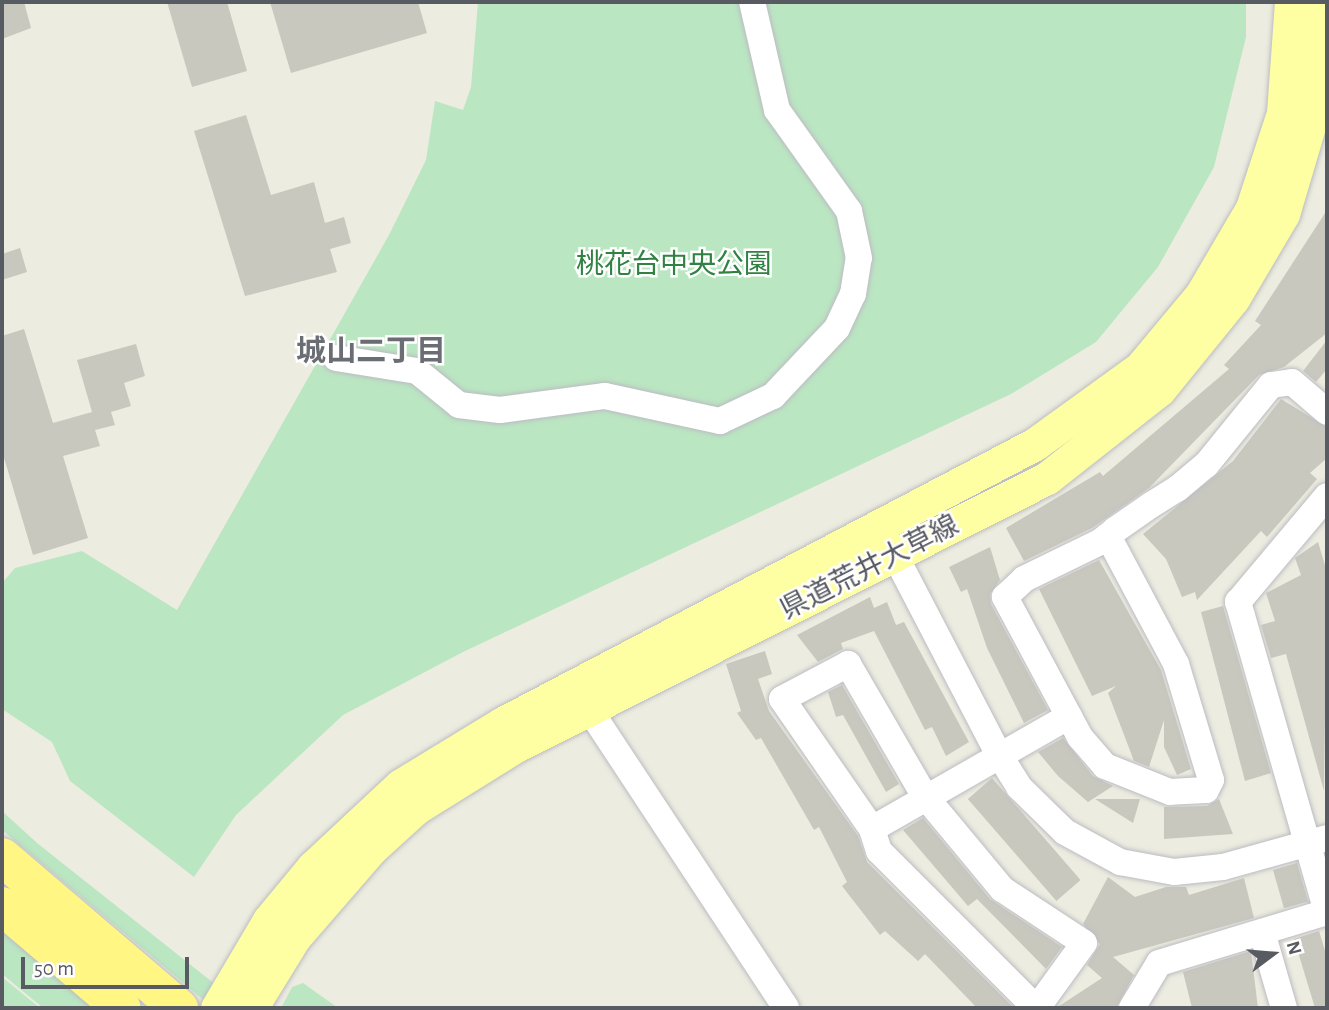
<!DOCTYPE html>
<html>
<head>
<meta charset="utf-8">
<style>
  body { margin:0 }
  #map { position:relative; width:1329px; height:1010px; overflow:hidden; background:#edece0; font-family:"Alegreya Sans","Noto Sans JP",sans-serif }
  div>[style] { position:absolute }
  [style*='--x'] { left:calc(var(--x)*1px); top:calc(var(--y)*1px); width:calc(var(--w)*1px); rotate:calc(var(--a)*1deg) }
  .green>* { inset:0; background:#bbe6c2 }
  .building>* { inset:0; background:#c9c8bf; transform-origin:0 0 }
  .roads { filter:drop-shadow(0 0 2px #bbbcc2) drop-shadow(0 0 2px #bbbcc2) }
  .minor>* { height:26px; margin:-13px; padding:0 13px; transform-origin:13px; border-radius:13px; background:#fff }
  .major>* { height:33px; margin:-16.5px; padding:0 16.5px; transform-origin:16.5px; border-radius:16.5px; background:#fdffa2 }
  .highway>* { height:38px; margin:-19px; padding:0 19px; transform-origin:19px; border-radius:19px; background:#fff684 }
  span { translate:-50% -50%; white-space:nowrap; text-align:center; line-height:1.15; -webkit-text-stroke:5px #fff; paint-order:stroke }
  .park-label { font-size:28px; color:#308142 }
  .street-label { font-size:28px; color:#595b62 }
  .neighbourhood-label { font-size:30px; color:#6a6d74; font-weight:700 }
  .frame { position:absolute; inset:0; border:4px solid #595b62; pointer-events:none }
  .north { position:absolute; left:1238px; top:919px; width:70px; height:70px; -webkit-text-stroke:5px #fff; paint-order:stroke; rotate:74deg; font-size:19px; font-weight:700; line-height:28px; text-align:center; color:#595b62 }
  .north::after { content:''; display:block; margin:auto; width:24px; height:32px; background:#595b62; clip-path:polygon(50% 0,100% 100%,50% 72%,0 100%) }
  .scale { position:absolute; left:21px; top:957px; width:168px; height:32px; box-sizing:border-box; border:4px solid #595b62; border-top:0; padding-left:9px; font-size:21px; line-height:24px; white-space:nowrap; color:#595b62; -webkit-text-stroke:5px #fff; paint-order:stroke }
</style>
</head>
<body>
<div id="map">
  <div class="green">
    <i style="clip-path:polygon(478px 2px,1246px 2px,1246px 37px,1214px 167px,1158px 267px,1096px 342px,1011px 394px,463px 652px,343px 715px,236px 815px,194px 877px,70px 781px,52px 742px,2px 709px,2px 583px,15px 568px,82px 551px,177px 610px,389px 235px,426px 160px,435px 101px,463px 110px,471px 87px)"></i>
    <i style="clip-path:polygon(2px 811px,37px 843px,245px 1008px,213px 1008px,2px 830px)"></i>
    <i style="clip-path:polygon(2px 928px,97px 1008px,43px 1008px,2px 974px)"></i>
    <i style="clip-path:polygon(2px 977px,40px 1008px,2px 1008px)"></i>
    <i style="clip-path:polygon(303px 983px,338px 1008px,281px 1008px,292px 987px)"></i>
  </div>
  <div class="building">
    <i style="clip-path:polygon(2px 2px,24px 2px,31px 28px,2px 39px)"></i>
    <i style="clip-path:polygon(167px 2px,227px 2px,247px 71px,192px 87px)"></i>
    <i style="clip-path:polygon(270px 2px,418px 2px,427px 33px,291px 73px)"></i>
    <i style="clip-path:polygon(246px 115px,271px 195px,314px 182px,325px 223px,344px 217px,351px 243px,330px 249px,337px 272px,245px 296px,194px 131px)"></i>
    <i style="clip-path:polygon(1327px 210px,1327px 333px,1284px 367px,1259px 375px,1149px 488px,1092px 528px,1024px 561px,1006px 528px,1100px 472px,1103px 476px,1229px 369px,1224px 365px,1261px 325px,1255px 321px)"></i>
    <i style="clip-path:polygon(20px 248px,27px 272px,2px 280px,2px 254px)"></i>
    <i style="clip-path:polygon(24px 329px,53px 423px,92px 412px,77px 360px,136px 344px,145px 376px,124px 383px,131px 406px,111px 412px,115px 425px,95px 430px,100px 446px,63px 456px,88px 538px,33px 555px,2px 451px,2px 336px)"></i>
    <i style="clip-path:polygon(1327px 340px,1327px 369px,1316px 382px,1303px 371px)"></i>
    <i style="clip-path:polygon(1281px 399px,1327px 427px,1327px 458px,1310px 473px,1317px 479px,1267px 537px,1261px 531px,1197px 600px,1195px 592px,1182px 597px,1166px 559px,1143px 534px,1233px 461px)"></i>
    <i style="clip-path:polygon(1318px 542px,1327px 572px,1324px 791px,1286px 654px,1271px 658px,1261px 625px,1275px 621px,1266px 593px,1301px 575px,1295px 558px)"></i>
    <i style="clip-path:polygon(990px 547px,1000px 580px,990px 594px,991px 604px,1048px 710px,1024px 723px,987px 648px,967px 589px,961px 592px,949px 567px)"></i>
    <i style="clip-path:polygon(1099px 560px,1161px 670px,1191px 769px,1177px 775px,1164px 747px,1164px 720px,1149px 767px,1134px 761px,1108px 693px,1116px 686px,1092px 696px,1039px 589px)"></i>
    <i style="clip-path:polygon(870px 597px,874px 608px,887px 602px,896px 625px,904px 622px,969px 742px,946px 756px,932px 727px,925px 730px,874px 631px,841px 643px,843px 649px,818px 662px,797px 635px)"></i>
    <i style="clip-path:polygon(1223px 606px,1271px 773px,1245px 781px,1201px 612px)"></i>
    <i style="clip-path:polygon(765px 651px,772px 674px,758px 679px,769px 711px,858px 836px,867px 862px,1014px 1008px,977px 1008px,925px 954px,918px 961px,885px 931px,880px 935px,842px 886px,847px 882px,819px 827px,814px 830px,761px 738px,756px 740px,737px 713px,741px 711px,726px 664px)"></i>
    <i style="clip-path:polygon(842px 685px,899px 784px,886px 792px,843px 715px,836px 717px,828px 692px)"></i>
    <i style="clip-path:polygon(1063px 738px,1093px 776px,1113px 786px,1088px 802px,1058px 776px,1038px 752px)"></i>
    <i style="left:992px;top:778px;width:135px;height:32px;rotate:49deg"></i>
    <i style="clip-path:polygon(1095px 799px,1140px 799px,1133px 823px)"></i>
    <i style="clip-path:polygon(1219px 799px,1233px 834px,1164px 839px,1164px 807px,1207px 806px)"></i>
    <i style="clip-path:polygon(923px 818px,990px 899px,1062px 947px,1046px 969px,977px 899px,968px 906px,903px 830px)"></i>
    <i style="left:1297px;top:863px;width:40px;height:25px;rotate:74deg"></i>
    <i style="clip-path:polygon(1108px 877px,1135px 897px,1166px 887px,1186px 887px,1189px 895px,1244px 878px,1254px 918px,1113px 957px,1134px 975px,1116px 1008px,1056px 1008px,1102px 978px,1087px 965px,1100px 944px,1083px 924px)"></i>
    <i style="clip-path:polygon(1319px 931px,1327px 957px,1327px 1008px,1315px 1008px,1294px 939px)"></i>
    <i style="clip-path:polygon(1251px 951px,1258px 1008px,1192px 1008px,1183px 972px)"></i>
  </div>
  <div class="roads">
    <div class="minor">
      <i style="--x:336;--y:358;--w:82;--a:9.1"></i>
      <i style="--x:417;--y:371;--w:54;--a:39"></i>
      <i style="--x:459;--y:405;--w:41;--a:7"></i>
      <i style="--x:500;--y:410;--w:106;--a:-7.6"></i>
      <i style="--x:605;--y:396;--w:118;--a:12.3"></i>
      <i style="--x:720;--y:421;--w:59;--a:-25.3"></i>
      <i style="--x:773;--y:396;--w:93;--a:-46.7"></i>
      <i style="--x:837;--y:328;--w:38;--a:-65"></i>
      <i style="--x:853;--y:294;--w:36;--a:-81"></i>
      <i style="--x:859;--y:258;--w:48;--a:-102"></i>
      <i style="--x:849;--y:211;--w:124;--a:-125.5"></i>
      <i style="--x:777;--y:110;--w:111;--a:-103"></i>
      <i style="--x:1108;--y:536;--w:145;--a:62"></i>
      <i style="--x:1176;--y:664;--w:121;--a:73.2"></i>
      <i style="--x:1211;--y:780;--w:11;--a:117"></i>
      <i style="--x:1206;--y:790;--w:36;--a:177"></i>
      <i style="--x:1170;--y:792;--w:70;--a:-158.2"></i>
      <i style="--x:1105;--y:766;--w:38;--a:-131"></i>
      <i style="--x:1080;--y:737;--w:159;--a:-118.2"></i>
      <i style="--x:1005;--y:597;--w:26;--a:-43"></i>
      <i style="--x:1024;--y:579;--w:85;--a:-26"></i>
      <i style="--x:1100;--y:542;--w:10;--a:-37"></i>
      <i style="--x:1108;--y:536;--w:9;--a:-41"></i>
      <i style="--x:1115;--y:530;--w:44;--a:-34.8"></i>
      <i style="--x:1151;--y:505;--w:31;--a:-32"></i>
      <i style="--x:1177;--y:489;--w:38;--a:-40"></i>
      <i style="--x:1206;--y:465;--w:103;--a:-50.9"></i>
      <i style="--x:1271;--y:385;--w:21;--a:-8"></i>
      <i style="--x:1292;--y:382;--w:46;--a:40.6"></i>
      <i style="--x:886;--y:538;--w:242;--a:62.5"></i>
      <i style="--x:998;--y:753;--w:40;--a:58"></i>
      <i style="--x:1019;--y:787;--w:64;--a:44.4"></i>
      <i style="--x:1065;--y:832;--w:63;--a:28.6"></i>
      <i style="--x:1120;--y:862;--w:55;--a:10.5"></i>
      <i style="--x:1174;--y:872;--w:49;--a:-5.8"></i>
      <i style="--x:1223;--y:867;--w:108;--a:-15.6"></i>
      <i style="--x:589;--y:709;--w:358;--a:56.6"></i>
      <i style="--x:872;--y:829;--w:227;--a:-29.8"></i>
      <i style="--x:1327;--y:912;--w:323;--a:-106"></i>
      <i style="--x:1238;--y:602;--w:138;--a:-50"></i>
      <i style="--x:1262;--y:932;--w:79;--a:73.9"></i>
      <i style="--x:1036;--y:1008;--w:222;--a:-135"></i>
      <i style="--x:879;--y:851;--w:23;--a:-108"></i>
      <i style="--x:872;--y:829;--w:158;--a:-124.7"></i>
      <i style="--x:782;--y:699;--w:75;--a:-27.9"></i>
      <i style="--x:848;--y:664;--w:151;--a:59.9"></i>
      <i style="--x:924;--y:795;--w:122;--a:50.3"></i>
      <i style="--x:1002;--y:889;--w:98;--a:33.4"></i>
      <i style="--x:1084;--y:943;--w:80;--a:125.9"></i>
      <i style="--x:1132;--y:1008;--w:52;--a:-59"></i>
      <i style="--x:1159;--y:963;--w:176;--a:-16.9"></i>
    </div>
    <div class="major">
      <i style="--x:217;--y:1008;--w:102;--a:-59.4"></i>
      <i style="--x:269;--y:920;--w:69;--a:-50.3"></i>
      <i style="--x:313;--y:867;--w:120;--a:-43"></i>
      <i style="--x:401;--y:785;--w:119;--a:-31.3"></i>
      <i style="--x:503;--y:723;--w:601;--a:-27.67"></i>
      <i style="--x:1035;--y:444;--w:130;--a:-35.9"></i>
      <i style="--x:1140;--y:368;--w:95;--a:-50.1"></i>
      <i style="--x:1201;--y:295;--w:101;--a:-59.6"></i>
      <i style="--x:1252;--y:208;--w:100;--a:-71.9"></i>
      <i style="--x:1283;--y:113;--w:111;--a:-85.9"></i>
      <i style="--x:251;--y:1008;--w:82;--a:-58.4"></i>
      <i style="--x:294;--y:938;--w:119;--a:-49.1"></i>
      <i style="--x:372;--y:848;--w:59;--a:-42.3"></i>
      <i style="--x:416;--y:808;--w:115;--a:-31.9"></i>
      <i style="--x:514;--y:747;--w:597;--a:-26.78"></i>
      <i style="--x:1047;--y:478;--w:142;--a:-38.2"></i>
      <i style="--x:1159;--y:390;--w:117;--a:-50.9"></i>
      <i style="--x:1233;--y:299;--w:99;--a:-59.5"></i>
      <i style="--x:1283;--y:214;--w:102;--a:-73.5"></i>
      <i style="--x:1312;--y:116;--w:114;--a:-86"></i>
    </div>
    <div class="highway">
      <i style="--x:2;--y:857;--w:233;--a:40.5"></i>
      <i style="--x:2;--y:906;--w:157;--a:40.4"></i>
    </div>
  </div>
  <div class="park-label">
    <span style="left:674px;top:265px">桃花台中央公園</span>
  </div>
  <div class="street-label">
    <span style="left:870px;top:568px;rotate:-27deg">県道荒井大草線</span>
  </div>
  <div class="neighbourhood-label">
    <span style="left:371px;top:352px">城山二丁目</span>
  </div>
  <div class="frame"></div>
  <div class="north">N</div>
  <div class="scale">50 m</div>
</div>
</body>
</html>
